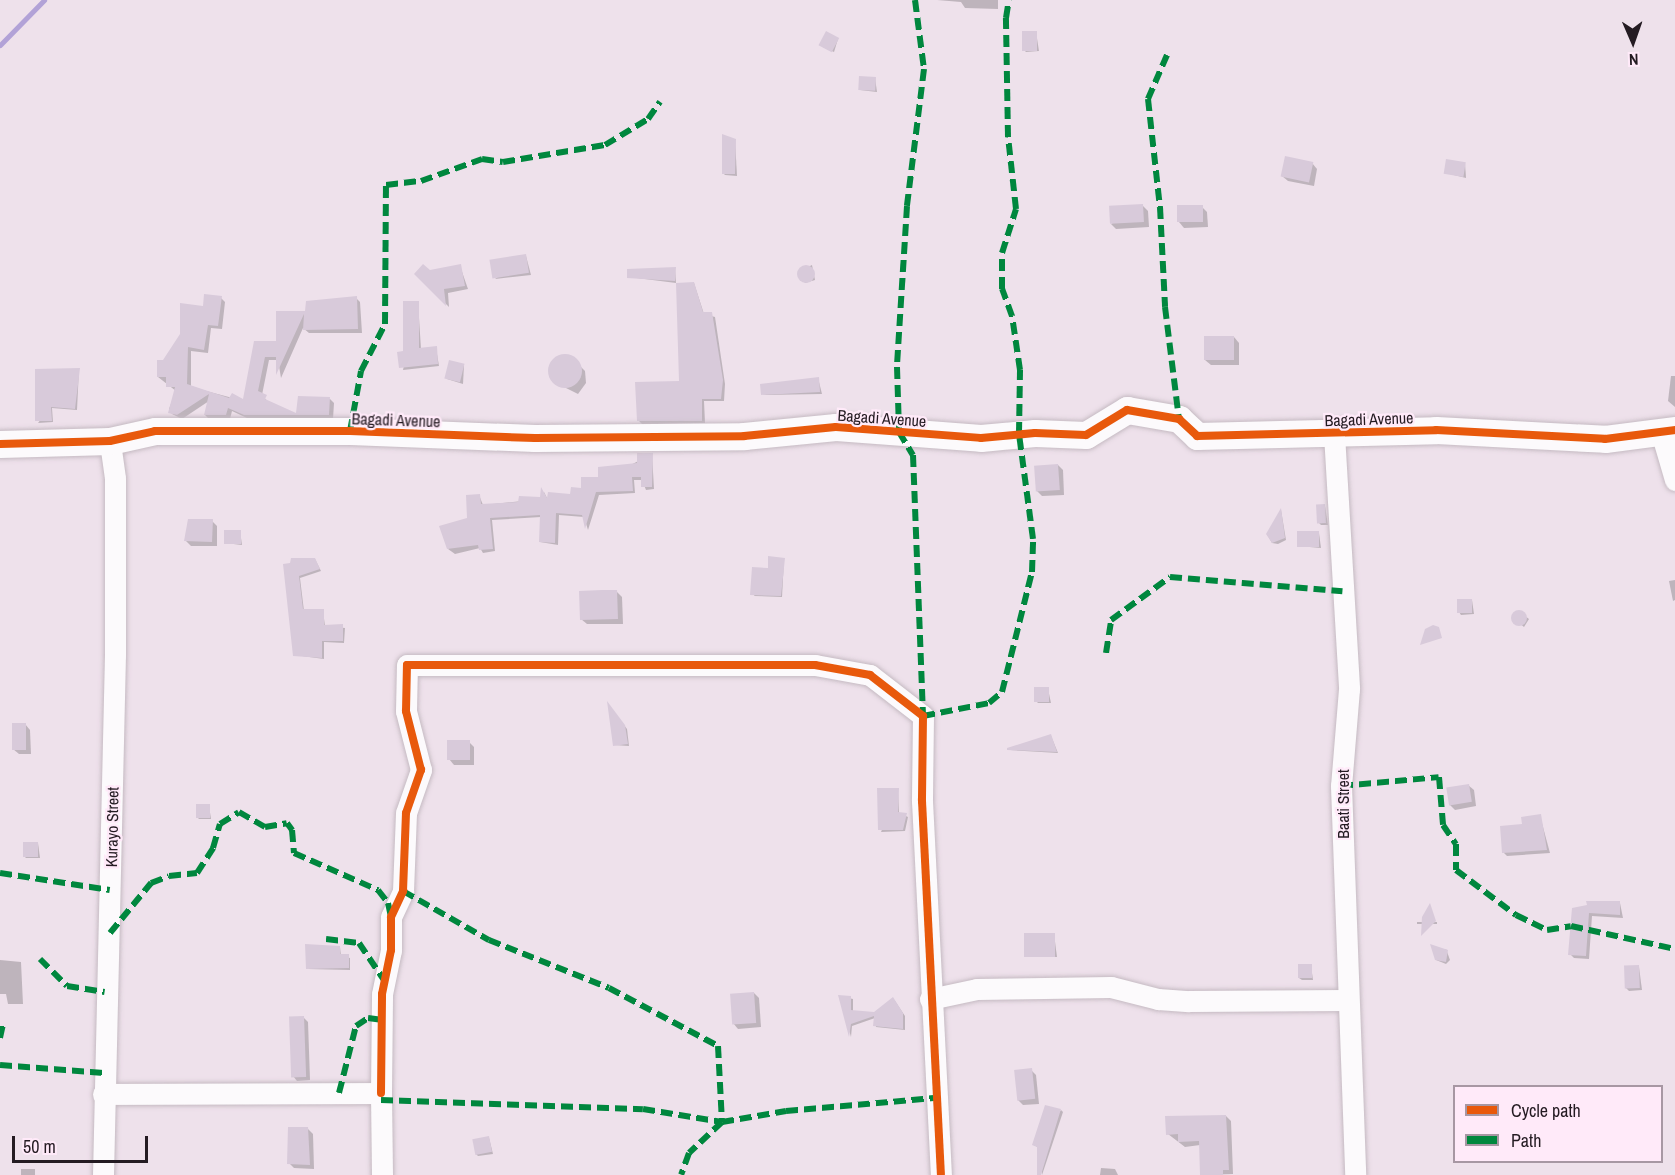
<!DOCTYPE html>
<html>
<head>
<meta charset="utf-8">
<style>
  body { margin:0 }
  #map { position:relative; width:1675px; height:1175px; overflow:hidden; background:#eee1eb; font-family:"Archivo Narrow",sans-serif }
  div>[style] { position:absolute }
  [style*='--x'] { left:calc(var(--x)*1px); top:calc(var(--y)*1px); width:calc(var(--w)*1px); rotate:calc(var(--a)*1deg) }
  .shadow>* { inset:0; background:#0003; transform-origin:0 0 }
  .stream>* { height:5px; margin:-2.5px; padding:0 2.5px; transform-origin:2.5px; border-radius:2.5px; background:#b2a2d7 }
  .building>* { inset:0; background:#d8cada; transform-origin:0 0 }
  .round { border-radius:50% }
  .roads { filter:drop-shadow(0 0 2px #c5bac2) drop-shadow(0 0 2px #c5bac2) }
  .minor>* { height:21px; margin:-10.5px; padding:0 10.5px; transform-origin:10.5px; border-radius:10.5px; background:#fcfafc }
  .tertiary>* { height:27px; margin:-13.5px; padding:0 13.5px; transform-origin:13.5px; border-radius:13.5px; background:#fcfafc }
  .quiet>* { height:6px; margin-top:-3px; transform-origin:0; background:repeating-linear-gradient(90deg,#00873e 0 12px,transparent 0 18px) }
  .cycleway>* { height:8px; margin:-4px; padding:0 4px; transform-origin:4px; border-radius:4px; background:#e8590c }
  span { translate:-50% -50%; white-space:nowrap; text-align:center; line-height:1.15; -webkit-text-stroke:4.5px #ffeaf9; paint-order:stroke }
  .street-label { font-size:16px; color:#241b22 }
  .legend { position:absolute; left:1453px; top:1085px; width:210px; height:78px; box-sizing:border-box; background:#ffeaf9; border:2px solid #a797a3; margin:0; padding:8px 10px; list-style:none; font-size:18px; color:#241b22 }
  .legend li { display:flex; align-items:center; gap:12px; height:30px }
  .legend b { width:30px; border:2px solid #a797a3 }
  .north { position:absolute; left:1603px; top:12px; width:60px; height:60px; -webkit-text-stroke:4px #ffeaf9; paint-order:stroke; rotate:178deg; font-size:16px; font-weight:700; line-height:24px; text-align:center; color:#241b22 }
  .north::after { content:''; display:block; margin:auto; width:21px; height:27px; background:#241b22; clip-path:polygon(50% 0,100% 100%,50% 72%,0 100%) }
  .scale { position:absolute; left:12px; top:1136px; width:136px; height:27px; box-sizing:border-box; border:3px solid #241b22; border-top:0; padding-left:8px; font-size:18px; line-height:21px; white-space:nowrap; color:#241b22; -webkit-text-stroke:4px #ffeaf9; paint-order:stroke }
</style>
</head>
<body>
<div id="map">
  <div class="shadow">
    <i style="clip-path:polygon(937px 0,998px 0,998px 9px,965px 8px,961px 2px)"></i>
    <i style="clip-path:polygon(1036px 32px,1039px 51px,1026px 52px,1024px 50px)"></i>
    <i style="clip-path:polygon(838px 39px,834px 52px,823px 47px)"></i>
    <i style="clip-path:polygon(875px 78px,877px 92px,860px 90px)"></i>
    <i style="clip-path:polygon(735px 140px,737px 176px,725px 175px,723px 173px)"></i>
    <i style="clip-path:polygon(1312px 163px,1317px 169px,1314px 186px,1288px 181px,1282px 176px)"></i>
    <i style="clip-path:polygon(1465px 163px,1466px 178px,1446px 173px)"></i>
    <i style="clip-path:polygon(1143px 206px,1148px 211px,1149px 227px,1116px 229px,1111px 224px)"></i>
    <i style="clip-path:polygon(1202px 207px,1207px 212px,1208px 227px,1184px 228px,1179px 222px)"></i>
    <i style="clip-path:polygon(526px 256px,531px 275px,495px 279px)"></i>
    <i style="clip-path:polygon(812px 265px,815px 280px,805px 283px,800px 271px)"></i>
    <i style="clip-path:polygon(460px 266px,468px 289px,448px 293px,449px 307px,416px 274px)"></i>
    <i style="clip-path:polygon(675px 269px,676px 283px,629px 277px)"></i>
    <i style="clip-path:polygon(694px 283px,704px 314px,715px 317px,725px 384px,724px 401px,704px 401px,705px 423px,642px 424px,639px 421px,681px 382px)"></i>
    <i style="clip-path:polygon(221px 298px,225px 302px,222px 329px,211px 328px,208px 353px,191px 351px,191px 387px,244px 401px,255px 342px,278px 342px,277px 313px,306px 313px,356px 298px,360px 302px,362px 333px,309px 333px,303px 328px,281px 378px,278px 360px,269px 360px,262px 395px,269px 403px,298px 415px,299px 398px,330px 399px,334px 403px,333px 419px,249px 419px,232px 411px,230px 419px,209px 419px,205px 415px,209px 401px,182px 419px,172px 414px,169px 409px,176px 391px,158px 377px,164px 362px,204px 307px)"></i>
    <i style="clip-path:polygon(418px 302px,421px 349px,436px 348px,439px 366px,403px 370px)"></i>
    <i style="clip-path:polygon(1234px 337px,1239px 343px,1239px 365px,1211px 365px,1205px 360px)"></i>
    <i style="clip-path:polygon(559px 357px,571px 357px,585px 371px,586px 383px,578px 394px,552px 381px,551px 366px)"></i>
    <i style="clip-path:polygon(464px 365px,463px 384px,447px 379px)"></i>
    <i style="clip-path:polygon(79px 369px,77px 410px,52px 408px,53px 422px,38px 423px)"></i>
    <i style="clip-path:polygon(1671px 376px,1675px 376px,1675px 407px,1668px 401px)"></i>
    <i style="clip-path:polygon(818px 378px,822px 394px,763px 395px)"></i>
    <i style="clip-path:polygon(652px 454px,654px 489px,646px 490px,642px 480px,634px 480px,635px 493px,599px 495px,588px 530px,584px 517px,559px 515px,558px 545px,540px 542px,541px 517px,492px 520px,495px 551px,483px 553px,480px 548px,455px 554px,448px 549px,469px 519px,479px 495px,483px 505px,542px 499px,544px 492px,548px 500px,572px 495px)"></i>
    <i style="clip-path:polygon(1058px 465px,1063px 470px,1064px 495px,1042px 496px,1037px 491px)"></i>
    <i style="clip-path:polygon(1325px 506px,1328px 525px,1321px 525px,1319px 523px)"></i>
    <i style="clip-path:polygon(1281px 510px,1286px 540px,1278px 544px,1272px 543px,1267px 534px)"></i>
    <i style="clip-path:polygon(212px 521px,217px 526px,217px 546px,191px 546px,186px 541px)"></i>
    <i style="clip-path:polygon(240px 531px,242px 545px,225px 543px)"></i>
    <i style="clip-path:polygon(1319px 533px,1321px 548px,1298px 546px)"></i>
    <i style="clip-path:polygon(315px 559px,321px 571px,300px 578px,304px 611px,323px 611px,325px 626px,345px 628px,344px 643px,324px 642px,324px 659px,295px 655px,285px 566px)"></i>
    <i style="clip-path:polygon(784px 560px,782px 597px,754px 596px,770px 569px)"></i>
    <i style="clip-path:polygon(1675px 580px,1675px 600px,1673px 601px,1669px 581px)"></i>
    <i style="clip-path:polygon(617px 592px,622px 597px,623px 624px,587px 624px,581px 619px)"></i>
    <i style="clip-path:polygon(1472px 600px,1474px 614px,1461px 615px,1459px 612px)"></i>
    <i style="clip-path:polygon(1518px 611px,1529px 619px,1524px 627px,1512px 617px)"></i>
    <i style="clip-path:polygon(1048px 689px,1051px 703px,1038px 703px,1036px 701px)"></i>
    <i style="clip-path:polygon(609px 706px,627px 729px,629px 746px,614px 745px)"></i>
    <i style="clip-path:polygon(25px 724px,30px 730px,31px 754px,19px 754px,13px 749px)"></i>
    <i style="clip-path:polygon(1051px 736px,1058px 753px,1010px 750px)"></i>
    <i style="clip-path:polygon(469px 742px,474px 747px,474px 765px,454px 765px,449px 759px)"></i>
    <i style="clip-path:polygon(1468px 785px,1474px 790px,1476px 806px,1455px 810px,1450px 805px)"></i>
    <i style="clip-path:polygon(898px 790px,899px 813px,908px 817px,905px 831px,881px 832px)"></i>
    <i style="clip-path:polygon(209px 806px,211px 819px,199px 819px,197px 817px)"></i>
    <i style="clip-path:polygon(1540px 816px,1550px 853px,1507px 856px,1503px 852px,1524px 826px)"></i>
    <i style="clip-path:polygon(38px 843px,40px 858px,26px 858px,24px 856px)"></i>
    <i style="clip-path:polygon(1620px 903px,1623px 918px,1592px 916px,1589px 959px,1574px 958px,1570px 954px,1573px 909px)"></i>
    <i style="left:1437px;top:922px;width:2px;height:20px;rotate:90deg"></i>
    <i style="clip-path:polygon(1054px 934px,1057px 957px,1025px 956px)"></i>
    <i style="clip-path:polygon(340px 947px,341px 956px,350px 958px,350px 970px,308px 969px)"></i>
    <i style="clip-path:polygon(1446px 949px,1450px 960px,1446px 964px,1436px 960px)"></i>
    <i style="clip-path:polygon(0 960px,21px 962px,23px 1004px,8px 1004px,6px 994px,0 994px)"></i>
    <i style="clip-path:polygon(1311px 966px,1313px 980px,1302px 980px,1299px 978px)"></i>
    <i style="clip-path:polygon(1639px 967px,1642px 990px,1629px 991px,1626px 988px)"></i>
    <i style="clip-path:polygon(754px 993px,759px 998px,761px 1027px,738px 1029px,733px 1023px)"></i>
    <i style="clip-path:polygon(840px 996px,853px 999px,853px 1012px,875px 1014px,895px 1001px,905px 1016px,905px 1030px,876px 1027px,875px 1018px,852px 1026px,851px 1037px)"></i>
    <i style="clip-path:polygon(304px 1018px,308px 1022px,310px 1080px,297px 1081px,293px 1076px)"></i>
    <i style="clip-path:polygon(1031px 1070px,1036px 1075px,1039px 1104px,1023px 1105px,1018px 1100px)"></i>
    <i style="clip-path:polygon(1061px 1110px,1063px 1112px,1042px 1175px,1039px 1148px,1034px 1145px)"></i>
    <i style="clip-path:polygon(1226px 1116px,1231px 1121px,1233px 1174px,1201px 1175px,1200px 1145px,1185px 1147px,1168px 1134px)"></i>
    <i style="clip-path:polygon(307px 1128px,313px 1134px,314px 1169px,294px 1168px,289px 1163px)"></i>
    <i style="clip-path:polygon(489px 1138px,493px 1154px,478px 1156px,476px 1154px)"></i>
    <i style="clip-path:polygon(1101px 1168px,1115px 1169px,1118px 1175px,1100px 1175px)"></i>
    <i style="left:21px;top:1169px;width:14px;height:6px"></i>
  </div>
  <div class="stream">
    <i style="--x:0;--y:45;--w:63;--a:-45.6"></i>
  </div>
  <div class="building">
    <i style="left:826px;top:31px;width:15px;height:16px;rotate:28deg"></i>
    <i style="left:1022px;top:31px;width:15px;height:20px"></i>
    <i style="left:859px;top:76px;width:17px;height:14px;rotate:3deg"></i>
    <i style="clip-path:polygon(722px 134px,736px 139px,735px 174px,722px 174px)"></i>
    <i style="left:1285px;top:156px;width:29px;height:21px;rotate:12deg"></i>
    <i style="left:1446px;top:159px;width:20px;height:15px;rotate:9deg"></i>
    <i style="left:1143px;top:204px;width:18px;height:34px;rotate:87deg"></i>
    <i style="left:1203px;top:205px;width:17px;height:26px;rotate:90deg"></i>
    <i style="left:526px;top:254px;width:19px;height:37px;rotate:81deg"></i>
    <i style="clip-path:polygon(423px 264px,430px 270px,461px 264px,465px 286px,444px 289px,446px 306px,414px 274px)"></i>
    <i class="round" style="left:797px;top:265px;width:18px;height:18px"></i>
    <i style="clip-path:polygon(676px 267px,675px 281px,627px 278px,627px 269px)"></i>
    <i style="clip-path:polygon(694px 282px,703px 312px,712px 312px,723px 380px,721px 399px,702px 399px,702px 421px,637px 421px,635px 382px,679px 381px,676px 283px)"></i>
    <i style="clip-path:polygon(204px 294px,222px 296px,218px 326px,208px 325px,204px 350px,188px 347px,187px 384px,229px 398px,232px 393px,243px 399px,254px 341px,276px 341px,276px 311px,305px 311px,306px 301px,357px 296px,358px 329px,303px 330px,304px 314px,276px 375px,276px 357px,265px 357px,258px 391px,267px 395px,265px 399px,296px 413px,298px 396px,330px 397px,329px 415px,244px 415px,228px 408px,226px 415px,204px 415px,209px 394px,177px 415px,168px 413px,175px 387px,166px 387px,166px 377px,157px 377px,157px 360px,163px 360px,180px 334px,180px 303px,203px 306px)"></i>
    <i style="clip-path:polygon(403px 301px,419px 301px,419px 348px,437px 346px,438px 364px,399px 368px,397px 352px,403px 351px)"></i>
    <i style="left:1204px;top:336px;width:30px;height:24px"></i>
    <i class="round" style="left:548px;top:354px;width:34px;height:34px"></i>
    <i style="left:449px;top:360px;width:16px;height:19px;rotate:14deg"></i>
    <i style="clip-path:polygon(80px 368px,75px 409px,51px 407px,52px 421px,35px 421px,35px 369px)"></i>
    <i style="clip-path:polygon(819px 377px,820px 392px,761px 395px,760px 384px)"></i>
    <i style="clip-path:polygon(637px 453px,653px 453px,652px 487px,641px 487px,641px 477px,632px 477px,633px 491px,596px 492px,585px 529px,582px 515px,556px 513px,555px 543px,539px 542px,540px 515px,490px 518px,493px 549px,479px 550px,478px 545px,447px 549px,439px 526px,467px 518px,466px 495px,480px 494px,481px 504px,518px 502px,519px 496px,540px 497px,541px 487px,547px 498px,548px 492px,570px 494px,571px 487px,581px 488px,581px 477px,598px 477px,598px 467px,637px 463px)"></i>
    <i style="left:1058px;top:464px;width:26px;height:24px;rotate:86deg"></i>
    <i style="left:1325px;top:504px;width:19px;height:9px;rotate:87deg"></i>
    <i style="clip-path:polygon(1281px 508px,1285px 538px,1272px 543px,1266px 534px)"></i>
    <i style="clip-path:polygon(188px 519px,213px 519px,212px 542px,184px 541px)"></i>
    <i style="left:224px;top:530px;width:17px;height:14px"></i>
    <i style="left:1297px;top:531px;width:22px;height:16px"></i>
    <i style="clip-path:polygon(768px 556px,785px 558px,781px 596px,750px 595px,752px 567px,768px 568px)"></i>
    <i style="clip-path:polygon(291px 558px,315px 558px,320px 569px,299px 576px,303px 609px,324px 609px,324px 625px,343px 624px,343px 641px,322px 641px,322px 658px,293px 656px,283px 564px,290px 563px)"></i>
    <i style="clip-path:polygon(602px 590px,617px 590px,618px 619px,580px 620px,579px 591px)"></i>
    <i style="left:1457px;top:599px;width:15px;height:14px"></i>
    <i class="round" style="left:1511px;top:610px;width:16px;height:16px"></i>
    <i style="clip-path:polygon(1433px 625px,1439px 627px,1442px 638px,1420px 645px,1425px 629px)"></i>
    <i style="left:1034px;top:687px;width:15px;height:15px"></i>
    <i style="clip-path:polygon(607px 701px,625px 725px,628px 744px,613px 746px)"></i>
    <i style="left:12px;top:723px;width:14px;height:27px"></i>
    <i style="clip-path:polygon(1051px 734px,1057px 752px,1007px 750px,1007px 748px)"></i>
    <i style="left:447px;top:740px;width:23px;height:20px"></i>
    <i style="left:1469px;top:784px;width:18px;height:23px;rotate:81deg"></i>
    <i style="clip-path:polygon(877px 788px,899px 788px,898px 812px,907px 813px,903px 830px,878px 830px)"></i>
    <i style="left:196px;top:804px;width:14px;height:14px"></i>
    <i style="clip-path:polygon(1541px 814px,1547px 850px,1502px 853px,1500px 826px,1522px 824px,1521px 817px)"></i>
    <i style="left:23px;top:842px;width:15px;height:15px"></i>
    <i style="clip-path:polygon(1586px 901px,1620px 901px,1620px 915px,1589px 913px,1586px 956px,1568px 955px,1572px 908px,1587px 905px)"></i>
    <i style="clip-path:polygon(1430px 903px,1436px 921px,1421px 936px,1422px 917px)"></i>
    <i style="left:1024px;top:933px;width:31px;height:24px"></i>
    <i style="clip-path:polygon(305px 944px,340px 946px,340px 954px,349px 954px,349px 968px,306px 969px)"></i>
    <i style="clip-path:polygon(1430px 944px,1448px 950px,1446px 962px,1435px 960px)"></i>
    <i style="left:1298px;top:964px;width:14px;height:14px"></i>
    <i style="left:1639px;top:965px;width:23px;height:15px;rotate:88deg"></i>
    <i style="left:754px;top:992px;width:31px;height:24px;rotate:86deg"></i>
    <i style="clip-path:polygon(838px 995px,851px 996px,851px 1010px,874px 1012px,893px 997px,903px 1013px,903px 1029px,873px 1026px,874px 1016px,851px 1024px,849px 1037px)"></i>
    <i style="left:304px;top:1016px;width:61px;height:15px;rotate:88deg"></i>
    <i style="left:1032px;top:1068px;width:31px;height:18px;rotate:84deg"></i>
    <i style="clip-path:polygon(1045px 1105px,1061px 1109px,1041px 1175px,1037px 1175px,1037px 1147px,1032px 1145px)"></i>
    <i style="clip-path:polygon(1226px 1115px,1229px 1170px,1223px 1170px,1223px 1175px,1200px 1175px,1199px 1141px,1178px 1142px,1178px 1134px,1166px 1135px,1165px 1116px)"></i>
    <i style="clip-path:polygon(288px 1127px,308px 1127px,310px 1165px,287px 1164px)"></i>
    <i style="left:489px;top:1136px;width:16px;height:17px;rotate:79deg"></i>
  </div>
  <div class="roads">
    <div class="minor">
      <i style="--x:1661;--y:432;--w:50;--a:73.7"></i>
      <i style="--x:1334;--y:434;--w:255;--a:86.6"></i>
      <i style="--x:1349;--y:689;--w:97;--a:94.7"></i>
      <i style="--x:1341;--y:786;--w:389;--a:87.9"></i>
      <i style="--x:930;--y:999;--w:48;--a:-12"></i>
      <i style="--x:977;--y:989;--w:134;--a:-0.9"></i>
      <i style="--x:1111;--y:987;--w:49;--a:14.3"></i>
      <i style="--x:1158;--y:999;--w:31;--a:4"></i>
      <i style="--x:1189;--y:1001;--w:157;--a:-0.4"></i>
      <i style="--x:381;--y:1093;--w:99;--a:-89.4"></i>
      <i style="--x:382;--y:994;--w:45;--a:-78.4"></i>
      <i style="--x:391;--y:950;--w:33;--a:-90"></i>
      <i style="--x:391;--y:917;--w:29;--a:-65"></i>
      <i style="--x:403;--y:891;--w:78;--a:-87.8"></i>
      <i style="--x:406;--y:813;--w:46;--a:-70.8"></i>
      <i style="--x:421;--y:770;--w:61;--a:-104.3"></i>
      <i style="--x:406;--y:711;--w:46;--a:-88.8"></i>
      <i style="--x:407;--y:665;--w:408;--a:0"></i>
      <i style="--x:815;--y:665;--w:56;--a:10.3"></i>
      <i style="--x:870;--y:675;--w:67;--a:37.7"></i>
      <i style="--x:923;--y:716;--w:85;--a:90.7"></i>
      <i style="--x:922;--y:801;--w:374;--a:87.1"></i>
      <i style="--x:103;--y:1094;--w:278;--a:-0.2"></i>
      <i style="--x:381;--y:1093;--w:82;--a:89.3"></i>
      <i style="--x:103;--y:1175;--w:521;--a:-88.68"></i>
      <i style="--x:115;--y:654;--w:176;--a:-90"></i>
      <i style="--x:115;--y:478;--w:37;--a:-98"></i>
    </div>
    <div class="tertiary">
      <i style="--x:0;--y:444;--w:110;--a:-1.6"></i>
      <i style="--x:110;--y:441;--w:46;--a:-12.5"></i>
      <i style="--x:155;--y:431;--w:195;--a:0"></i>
      <i style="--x:350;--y:431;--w:185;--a:2.2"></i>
      <i style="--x:535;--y:438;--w:209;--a:-0.5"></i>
      <i style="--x:744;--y:436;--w:92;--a:-5.6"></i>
      <i style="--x:836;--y:427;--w:145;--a:4.3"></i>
      <i style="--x:981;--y:438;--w:54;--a:-5.3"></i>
      <i style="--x:1035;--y:433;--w:51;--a:2.2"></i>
      <i style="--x:1086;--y:435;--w:48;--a:-31.4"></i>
      <i style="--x:1127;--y:410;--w:53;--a:9.8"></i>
      <i style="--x:1179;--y:419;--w:25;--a:43"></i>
      <i style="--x:1197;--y:436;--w:239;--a:-1.4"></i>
      <i style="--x:1436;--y:430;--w:169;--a:3"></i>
      <i style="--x:1605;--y:439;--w:71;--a:-7.3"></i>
    </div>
  </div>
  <div class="quiet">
    <i style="--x:915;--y:0;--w:70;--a:82.6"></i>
    <i style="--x:924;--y:69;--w:138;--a:97.1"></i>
    <i style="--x:907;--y:206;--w:161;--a:93.6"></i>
    <i style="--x:897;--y:367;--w:65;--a:88.2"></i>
    <i style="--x:899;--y:432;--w:27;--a:59"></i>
    <i style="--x:913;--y:455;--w:261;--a:87.8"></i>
    <i style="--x:923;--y:716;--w:67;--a:-11.1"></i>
    <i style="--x:989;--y:703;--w:17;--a:-40"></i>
    <i style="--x:1002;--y:692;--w:124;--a:-76"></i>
    <i style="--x:1032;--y:572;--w:33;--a:-88"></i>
    <i style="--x:1033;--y:539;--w:106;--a:-97.6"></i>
    <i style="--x:1019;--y:434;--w:64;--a:-89.1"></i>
    <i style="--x:1020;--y:370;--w:55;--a:-98.4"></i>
    <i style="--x:1012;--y:316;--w:29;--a:-110"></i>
    <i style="--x:1002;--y:289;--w:36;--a:-90"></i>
    <i style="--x:1002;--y:253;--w:46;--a:-72.3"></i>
    <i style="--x:1016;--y:209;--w:72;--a:-96.3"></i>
    <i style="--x:1008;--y:137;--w:119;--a:-91"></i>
    <i style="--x:1006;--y:18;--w:18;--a:-81"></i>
    <i style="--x:1167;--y:55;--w:48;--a:113.4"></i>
    <i style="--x:1148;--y:99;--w:109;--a:83.7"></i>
    <i style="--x:1160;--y:207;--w:100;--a:87.1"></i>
    <i style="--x:1165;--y:307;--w:113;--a:82.9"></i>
    <i style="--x:350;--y:431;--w:61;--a:-79.6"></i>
    <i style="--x:361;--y:371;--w:53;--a:-62.9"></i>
    <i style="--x:385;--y:324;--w:139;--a:-89.6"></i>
    <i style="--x:386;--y:185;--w:35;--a:-7"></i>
    <i style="--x:421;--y:181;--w:65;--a:-19.8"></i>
    <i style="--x:482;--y:159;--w:21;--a:8"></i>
    <i style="--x:503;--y:162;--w:103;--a:-9.5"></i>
    <i style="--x:605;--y:145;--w:50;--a:-31.2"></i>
    <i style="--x:648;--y:119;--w:21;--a:-55"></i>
    <i style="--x:1106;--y:653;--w:33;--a:-81"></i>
    <i style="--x:1111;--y:620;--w:73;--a:-36.1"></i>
    <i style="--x:1170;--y:577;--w:173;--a:4.7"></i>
    <i style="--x:1341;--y:786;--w:98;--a:-5.2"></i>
    <i style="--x:1439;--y:777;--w:48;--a:85.2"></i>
    <i style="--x:1443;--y:825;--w:23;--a:56"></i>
    <i style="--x:1456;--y:844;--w:26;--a:90"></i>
    <i style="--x:1456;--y:870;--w:75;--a:36.9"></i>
    <i style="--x:1516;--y:915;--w:34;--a:26"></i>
    <i style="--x:1547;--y:930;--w:24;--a:-9"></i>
    <i style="--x:1571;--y:926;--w:107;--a:12.5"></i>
    <i style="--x:0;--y:873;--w:111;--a:8.8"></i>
    <i style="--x:403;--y:891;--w:99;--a:29.7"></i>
    <i style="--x:489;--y:940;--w:129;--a:21.8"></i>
    <i style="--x:609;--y:988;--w:123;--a:28"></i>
    <i style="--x:718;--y:1046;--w:76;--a:87"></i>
    <i style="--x:722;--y:1122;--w:45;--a:136.8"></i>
    <i style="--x:689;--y:1153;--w:23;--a:110"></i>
    <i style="--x:110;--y:933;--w:65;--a:-50.6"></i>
    <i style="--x:151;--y:883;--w:19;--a:-21"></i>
    <i style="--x:169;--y:876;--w:28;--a:-6"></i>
    <i style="--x:197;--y:873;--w:30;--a:-57"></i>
    <i style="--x:213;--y:848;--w:25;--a:-74"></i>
    <i style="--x:220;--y:824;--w:22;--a:-32"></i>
    <i style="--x:239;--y:812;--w:30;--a:30"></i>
    <i style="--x:265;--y:827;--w:22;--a:-10"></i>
    <i style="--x:287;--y:823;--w:9;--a:54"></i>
    <i style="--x:292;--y:830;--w:23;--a:85"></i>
    <i style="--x:294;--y:853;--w:92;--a:23.8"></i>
    <i style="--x:378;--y:890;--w:16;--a:52"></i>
    <i style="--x:388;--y:903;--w:14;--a:78"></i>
    <i style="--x:326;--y:939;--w:33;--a:7"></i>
    <i style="--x:359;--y:943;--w:48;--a:56"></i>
    <i style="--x:40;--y:959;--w:38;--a:45"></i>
    <i style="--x:67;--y:986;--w:38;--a:9"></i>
    <i style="--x:0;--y:1038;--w:14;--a:-78"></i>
    <i style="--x:0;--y:1065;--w:104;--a:4.4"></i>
    <i style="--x:339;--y:1093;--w:69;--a:-75.8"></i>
    <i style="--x:356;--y:1026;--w:14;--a:-34"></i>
    <i style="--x:368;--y:1018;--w:15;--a:8"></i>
    <i style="--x:381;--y:1100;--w:262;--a:2"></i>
    <i style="--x:643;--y:1109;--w:80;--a:9.3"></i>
    <i style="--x:722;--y:1122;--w:65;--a:-9.8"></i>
    <i style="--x:786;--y:1111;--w:151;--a:-5"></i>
  </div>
  <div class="cycleway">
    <i style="--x:0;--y:444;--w:110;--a:-1.6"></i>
    <i style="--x:110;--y:441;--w:46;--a:-12.5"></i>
    <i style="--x:155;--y:431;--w:195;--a:0"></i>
    <i style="--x:350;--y:431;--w:185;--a:2.2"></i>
    <i style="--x:535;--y:438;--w:209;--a:-0.5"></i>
    <i style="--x:744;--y:436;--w:92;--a:-5.6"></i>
    <i style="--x:836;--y:427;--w:145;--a:4.3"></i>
    <i style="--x:981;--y:438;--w:54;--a:-5.3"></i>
    <i style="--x:1035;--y:433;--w:51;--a:2.2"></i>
    <i style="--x:1086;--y:435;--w:48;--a:-31.4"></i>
    <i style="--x:1127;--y:410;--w:53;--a:9.8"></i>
    <i style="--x:1179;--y:419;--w:25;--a:43"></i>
    <i style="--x:1197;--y:436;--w:239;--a:-1.4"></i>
    <i style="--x:1436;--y:430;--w:169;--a:3"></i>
    <i style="--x:1605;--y:439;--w:71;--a:-7.3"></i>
    <i style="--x:381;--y:1093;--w:99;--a:-89.4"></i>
    <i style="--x:382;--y:994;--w:45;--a:-78.4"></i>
    <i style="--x:391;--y:950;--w:33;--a:-90"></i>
    <i style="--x:391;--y:917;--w:29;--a:-65"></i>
    <i style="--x:403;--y:891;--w:78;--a:-87.8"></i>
    <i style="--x:406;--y:813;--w:46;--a:-70.8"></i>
    <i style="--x:421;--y:770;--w:61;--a:-104.3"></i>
    <i style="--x:406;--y:711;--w:46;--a:-88.8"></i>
    <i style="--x:407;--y:665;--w:408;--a:0"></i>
    <i style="--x:815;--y:665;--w:56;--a:10.3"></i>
    <i style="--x:870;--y:675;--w:67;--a:37.7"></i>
    <i style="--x:923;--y:716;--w:85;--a:90.7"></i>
    <i style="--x:922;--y:801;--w:374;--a:87.1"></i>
  </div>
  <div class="street-label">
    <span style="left:882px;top:418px;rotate:4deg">Bagadi Avenue</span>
    <span style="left:1369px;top:419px;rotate:-2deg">Bagadi Avenue</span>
    <span style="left:396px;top:420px;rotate:2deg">Bagadi Avenue</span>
    <span style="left:1343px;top:804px;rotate:-90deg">Baati Street</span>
    <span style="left:112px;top:827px;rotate:-89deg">Kurayo Street</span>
  </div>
  <ul class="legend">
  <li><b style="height:8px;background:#e8590c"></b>Cycle path</li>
  <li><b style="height:8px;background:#00873e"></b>Path</li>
  </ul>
  <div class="north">N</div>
  <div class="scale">50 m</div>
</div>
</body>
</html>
